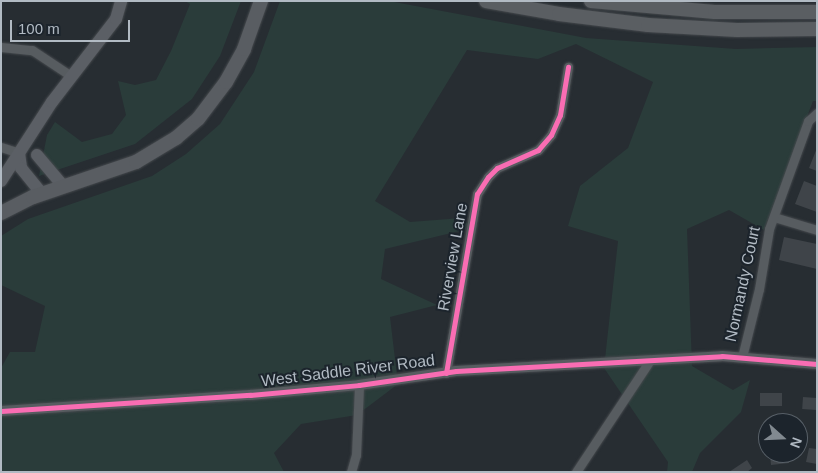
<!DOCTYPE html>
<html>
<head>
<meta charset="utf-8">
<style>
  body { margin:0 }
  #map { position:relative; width:818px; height:473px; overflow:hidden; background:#272d32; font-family:Arial,sans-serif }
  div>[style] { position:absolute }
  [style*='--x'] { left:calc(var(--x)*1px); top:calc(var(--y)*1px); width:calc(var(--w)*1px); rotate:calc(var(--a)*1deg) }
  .green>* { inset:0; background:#2a3c3a }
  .building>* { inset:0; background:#3f4449; transform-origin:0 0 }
  .roads { filter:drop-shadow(0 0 1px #45494d) drop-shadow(0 0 1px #45494d) }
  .minor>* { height:9px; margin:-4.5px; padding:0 4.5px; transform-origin:4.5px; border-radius:4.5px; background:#575c60 }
  .tertiary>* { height:10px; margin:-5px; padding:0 5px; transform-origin:5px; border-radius:5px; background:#575c60 }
  .secondary>* { height:12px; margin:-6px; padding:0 6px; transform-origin:6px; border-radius:6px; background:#5b5f65 }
  .primary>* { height:14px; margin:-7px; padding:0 7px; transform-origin:7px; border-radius:7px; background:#595d62 }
  .trunk>* { height:14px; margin:-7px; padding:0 7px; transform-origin:7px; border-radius:7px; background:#5a5e62 }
  .cycleway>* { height:5px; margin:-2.5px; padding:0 2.5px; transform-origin:2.5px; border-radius:2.5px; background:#f96db3 }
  span { translate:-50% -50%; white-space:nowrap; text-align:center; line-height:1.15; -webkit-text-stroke:4px #1c242c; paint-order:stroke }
  .street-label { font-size:16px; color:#b1bac3 }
  .frame { position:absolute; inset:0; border:2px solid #b1bac3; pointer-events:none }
  .north { position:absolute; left:758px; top:413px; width:50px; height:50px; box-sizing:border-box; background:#1c242c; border:1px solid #586068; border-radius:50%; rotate:110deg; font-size:14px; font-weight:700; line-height:20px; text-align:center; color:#b1bac3 }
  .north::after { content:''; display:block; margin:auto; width:18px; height:22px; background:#818990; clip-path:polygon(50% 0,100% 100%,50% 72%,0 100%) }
  .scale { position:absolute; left:10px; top:20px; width:120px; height:22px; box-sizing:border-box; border:2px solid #b1bac3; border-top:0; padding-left:6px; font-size:15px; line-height:18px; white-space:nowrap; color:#b1bac3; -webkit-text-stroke:4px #1c242c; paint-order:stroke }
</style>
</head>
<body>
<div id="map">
  <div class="green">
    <i style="clip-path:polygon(185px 1px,241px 1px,220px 56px,192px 99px,135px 144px,39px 176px,47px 135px,55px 122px,82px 142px,112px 134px,126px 115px,118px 81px,135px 85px,156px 80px,171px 51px,190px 4px)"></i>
    <i style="clip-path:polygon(280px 1px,389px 1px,586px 38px,736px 49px,817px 47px,817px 101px,813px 101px,764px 230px,729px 210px,687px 229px,692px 366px,733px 390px,750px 380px,741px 412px,700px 453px,692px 472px,667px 472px,668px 462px,604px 368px,618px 241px,568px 226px,580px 186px,628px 148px,653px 82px,576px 44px,538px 59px,467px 50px,375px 201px,410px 222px,462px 218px,472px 228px,385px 249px,381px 279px,437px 305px,390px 317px,398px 384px,357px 415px,301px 424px,274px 453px,284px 472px,1px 472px,1px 368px,10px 352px,35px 352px,45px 306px,1px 285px,1px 236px,28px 219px,152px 176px,186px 154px,220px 124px,254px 72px)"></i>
  </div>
  <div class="building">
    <i style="clip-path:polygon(817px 148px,817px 171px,809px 168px)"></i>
    <i style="clip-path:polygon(804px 181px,817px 186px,817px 212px,795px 204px)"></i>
    <i style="clip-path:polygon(784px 237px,817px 244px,817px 269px,779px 260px)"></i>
    <i style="left:760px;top:393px;width:22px;height:13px"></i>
    <i style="left:803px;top:397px;width:14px;height:12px;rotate:4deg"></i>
    <i style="clip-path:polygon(809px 448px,817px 449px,817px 464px,806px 462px)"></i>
    <i style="clip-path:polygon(770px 453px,788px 453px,789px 463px,771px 465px)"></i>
    <i style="clip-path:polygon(747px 460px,752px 468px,747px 472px,729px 472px)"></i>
  </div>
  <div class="roads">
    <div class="minor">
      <i style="--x:1;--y:47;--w:31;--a:6"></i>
      <i style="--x:32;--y:50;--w:47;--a:33.7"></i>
      <i style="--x:1;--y:147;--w:19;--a:18"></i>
      <i style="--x:774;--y:217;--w:45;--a:16.8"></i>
      <i style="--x:742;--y:357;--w:70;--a:-76"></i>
      <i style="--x:759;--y:289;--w:61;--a:-80.5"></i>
      <i style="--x:769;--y:229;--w:115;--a:-70.1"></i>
      <i style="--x:808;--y:121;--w:12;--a:-42"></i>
      <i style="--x:446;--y:373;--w:182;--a:-80.2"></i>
      <i style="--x:477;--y:194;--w:20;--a:-57"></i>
      <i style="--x:488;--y:177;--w:13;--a:-45"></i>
      <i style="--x:497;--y:168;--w:45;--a:-23.7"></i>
      <i style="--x:538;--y:150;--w:20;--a:-49"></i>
      <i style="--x:551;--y:135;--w:22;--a:-66"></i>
      <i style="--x:560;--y:115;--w:49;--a:-80.5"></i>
      <i style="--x:351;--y:472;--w:18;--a:-74"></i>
      <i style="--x:356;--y:455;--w:70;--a:-87.5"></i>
      <i style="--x:576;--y:472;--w:134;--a:-56.5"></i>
    </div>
    <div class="tertiary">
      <i style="--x:1;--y:411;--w:250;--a:-3.7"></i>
      <i style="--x:250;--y:395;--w:109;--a:-5.2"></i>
      <i style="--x:359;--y:385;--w:98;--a:-8.2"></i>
      <i style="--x:456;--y:371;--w:266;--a:-3.2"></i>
      <i style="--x:722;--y:356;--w:95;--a:4.8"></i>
    </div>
    <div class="secondary">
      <i style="--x:19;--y:153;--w:15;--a:82"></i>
      <i style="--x:21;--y:168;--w:33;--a:51"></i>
      <i style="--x:37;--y:155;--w:42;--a:49.8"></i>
      <i style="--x:1;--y:181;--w:94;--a:-57.2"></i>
      <i style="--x:52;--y:102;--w:105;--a:-52.4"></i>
      <i style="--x:116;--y:19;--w:19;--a:-74"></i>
    </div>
    <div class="primary">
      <i style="--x:1;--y:213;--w:36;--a:-27"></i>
      <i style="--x:33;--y:197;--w:109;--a:-18.8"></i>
      <i style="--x:136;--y:162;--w:47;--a:-31"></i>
      <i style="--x:176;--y:138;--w:29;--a:-41"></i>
      <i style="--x:198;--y:119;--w:46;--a:-52.9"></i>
      <i style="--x:226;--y:82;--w:38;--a:-61"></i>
      <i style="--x:244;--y:49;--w:51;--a:-70.5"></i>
    </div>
    <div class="trunk">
      <i style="--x:486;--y:1;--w:74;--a:10.1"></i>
      <i style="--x:559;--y:14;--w:90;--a:7"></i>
      <i style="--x:648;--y:25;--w:89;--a:3.2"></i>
      <i style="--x:737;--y:30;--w:80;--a:-0.7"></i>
      <i style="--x:591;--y:1;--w:124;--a:5.1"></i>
      <i style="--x:715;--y:12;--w:102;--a:0"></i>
    </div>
  </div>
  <div class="cycleway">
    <i style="--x:446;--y:373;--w:182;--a:-80.2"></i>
    <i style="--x:477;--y:194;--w:20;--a:-57"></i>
    <i style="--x:488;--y:177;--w:13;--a:-45"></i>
    <i style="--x:497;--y:168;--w:45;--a:-23.7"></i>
    <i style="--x:538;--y:150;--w:20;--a:-49"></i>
    <i style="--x:551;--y:135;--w:22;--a:-66"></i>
    <i style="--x:560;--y:115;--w:49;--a:-80.5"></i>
    <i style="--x:1;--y:411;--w:250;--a:-3.7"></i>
    <i style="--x:250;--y:395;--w:109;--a:-5.2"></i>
    <i style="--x:359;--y:385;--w:98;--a:-8.2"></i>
    <i style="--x:456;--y:371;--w:266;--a:-3.2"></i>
    <i style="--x:722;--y:356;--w:95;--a:4.8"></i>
  </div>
  <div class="street-label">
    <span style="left:453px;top:257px;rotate:-80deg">Riverview Lane</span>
    <span style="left:743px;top:284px;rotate:-78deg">Normandy Court</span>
    <span style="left:348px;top:371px;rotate:-7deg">West Saddle River Road</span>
  </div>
  <div class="frame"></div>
  <div class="north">N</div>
  <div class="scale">100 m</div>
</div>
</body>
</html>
